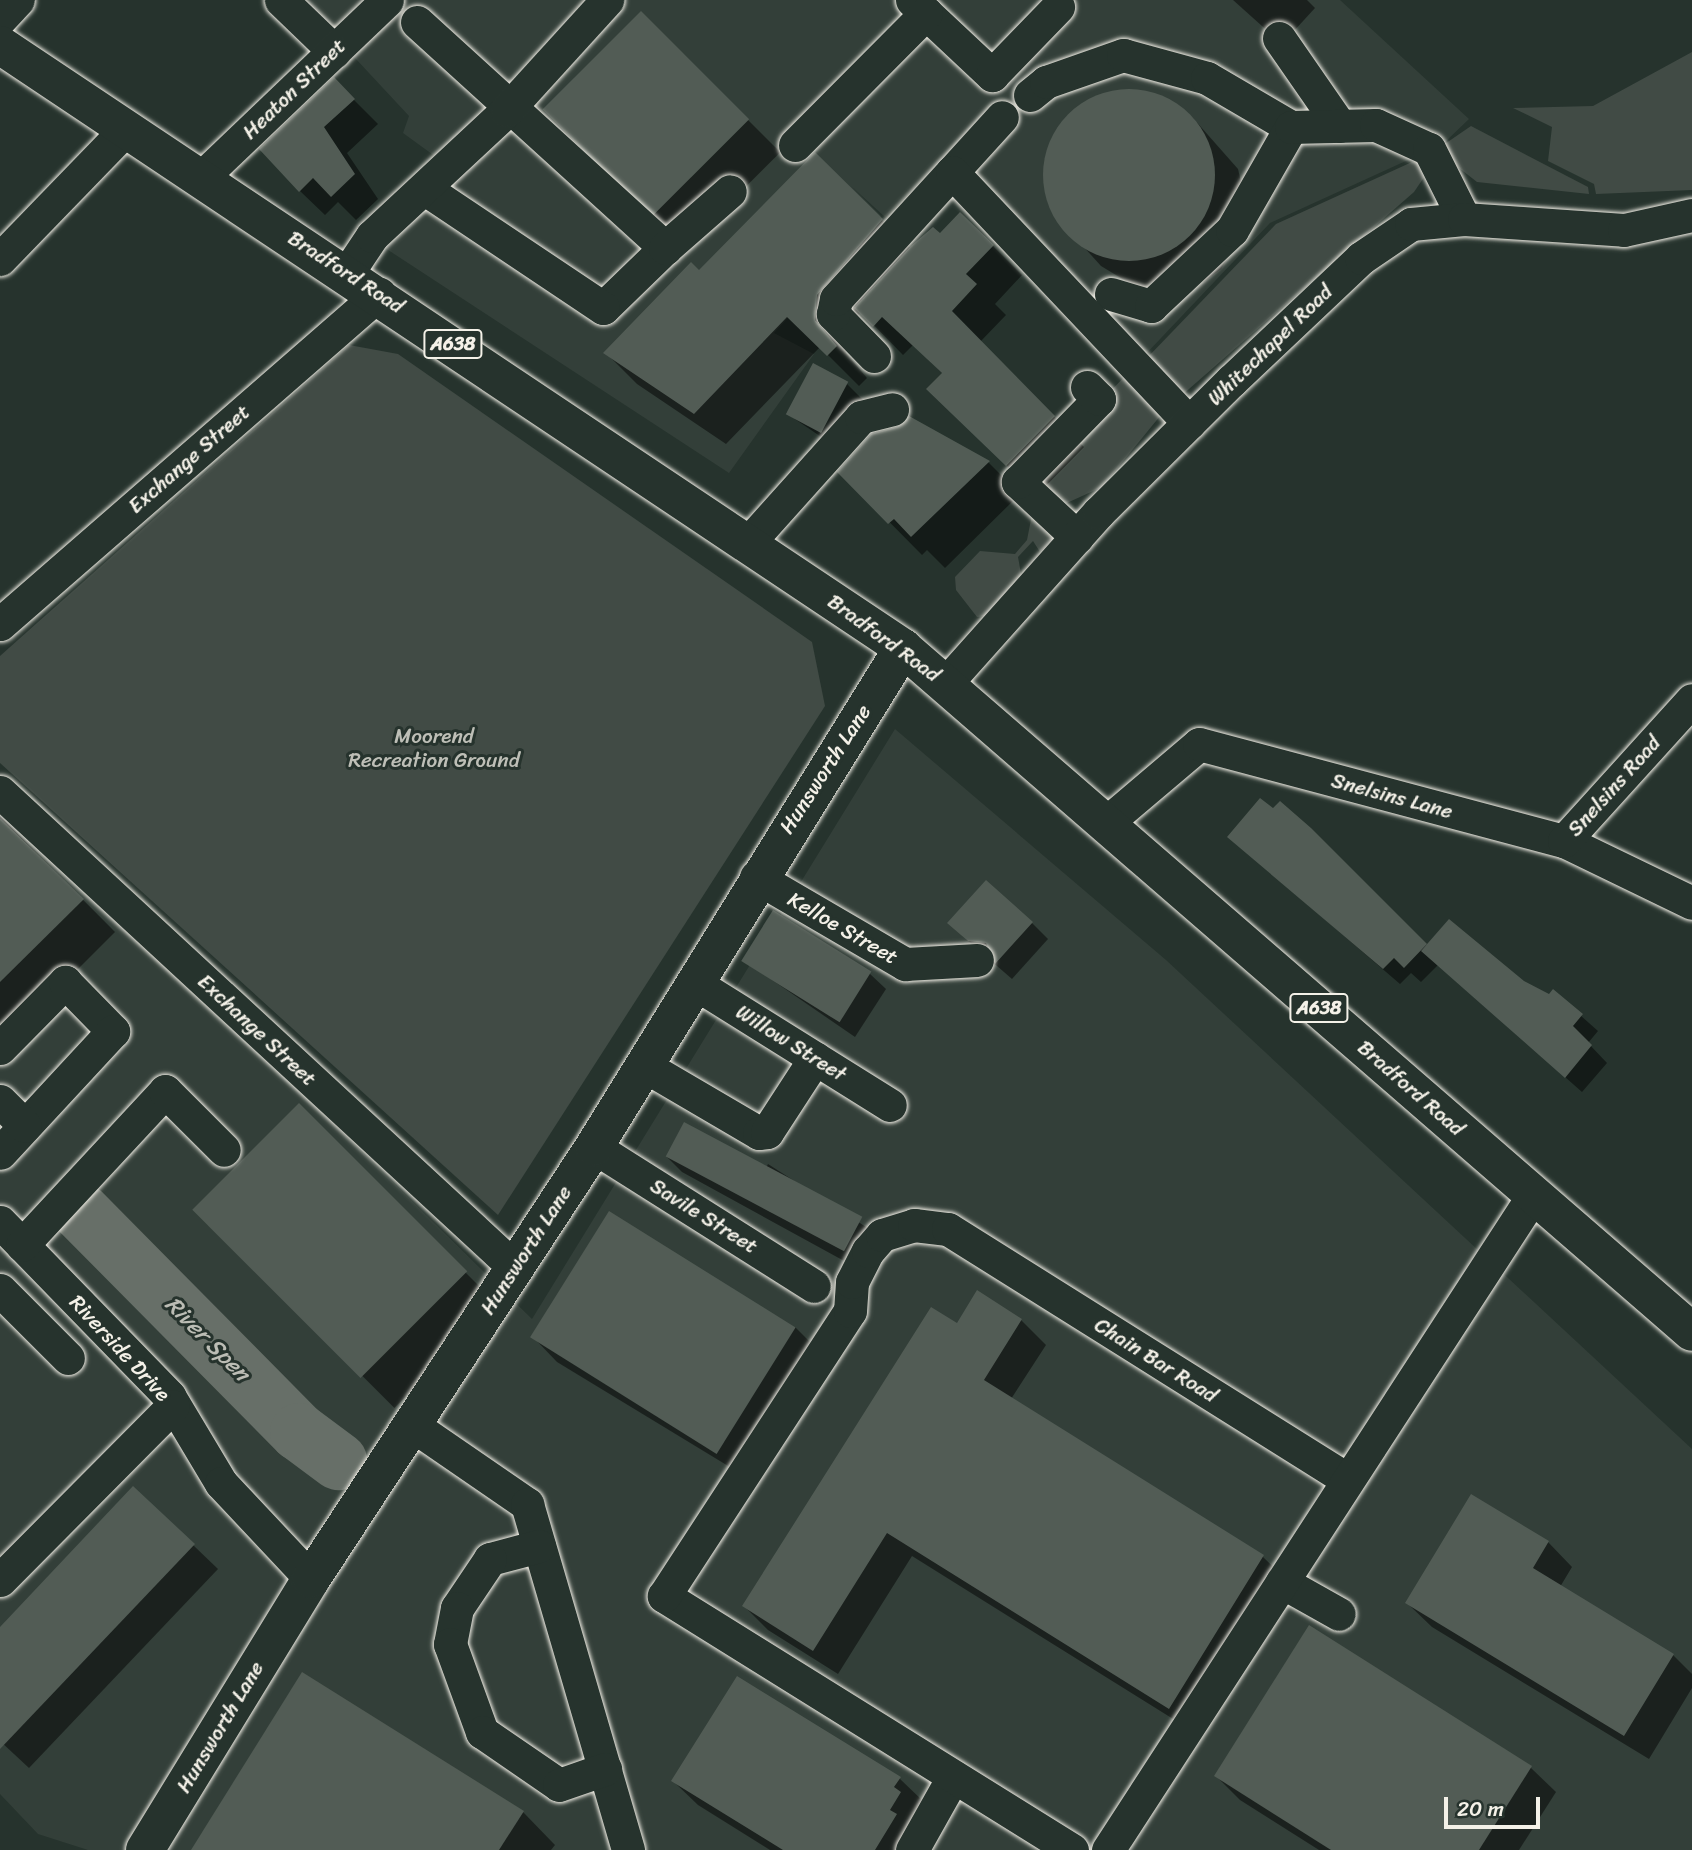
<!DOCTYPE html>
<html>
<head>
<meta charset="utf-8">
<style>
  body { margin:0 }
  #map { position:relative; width:1692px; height:1850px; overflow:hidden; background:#26332d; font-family:Sriracha,sans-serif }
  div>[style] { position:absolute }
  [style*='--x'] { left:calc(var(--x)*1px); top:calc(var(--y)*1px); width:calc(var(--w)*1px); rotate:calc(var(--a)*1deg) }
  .built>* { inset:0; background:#333f39 }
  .green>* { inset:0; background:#414b45 }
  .shadow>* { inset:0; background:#0007; transform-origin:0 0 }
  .river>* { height:58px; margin:-29px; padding:0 29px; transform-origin:29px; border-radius:29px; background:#676f68 }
  .building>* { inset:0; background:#525c55; transform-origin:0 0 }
  .round { border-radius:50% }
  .roads { filter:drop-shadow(0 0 2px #f4f1e8) drop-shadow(0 0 2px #f4f1e8) }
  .minor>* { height:33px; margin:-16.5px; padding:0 16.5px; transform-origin:16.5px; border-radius:16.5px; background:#26332d }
  .major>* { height:38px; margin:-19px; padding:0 19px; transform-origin:19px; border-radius:19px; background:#26332d }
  span { translate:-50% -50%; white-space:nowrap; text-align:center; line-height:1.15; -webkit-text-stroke:6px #26332d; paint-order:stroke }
  .shield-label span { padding:2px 5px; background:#26332d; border:2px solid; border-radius:5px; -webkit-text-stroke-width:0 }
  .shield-label { font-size:19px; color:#f4f1e8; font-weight:700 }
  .street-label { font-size:21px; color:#f4f1e8 }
  .park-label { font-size:21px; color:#bebfb7 }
  .water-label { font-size:23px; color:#bcbdb5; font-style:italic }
  .scale { position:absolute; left:1444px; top:1797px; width:96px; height:32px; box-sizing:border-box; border:4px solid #f4f1e8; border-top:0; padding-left:9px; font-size:21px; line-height:24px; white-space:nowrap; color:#f4f1e8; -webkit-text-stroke:5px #26332d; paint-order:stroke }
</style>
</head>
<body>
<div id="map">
  <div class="built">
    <i style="clip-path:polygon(301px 0,1340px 0,1469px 119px,1443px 144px,1270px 223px,1144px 356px,970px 172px,1021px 116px,1003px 99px,885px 217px,851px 186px,881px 216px,774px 333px,814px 354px,729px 473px,382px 246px,436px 157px,403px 133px,409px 116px)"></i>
    <i style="clip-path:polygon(895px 729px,1166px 960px,1692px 1449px,1692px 1850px,88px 1850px,38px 1834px,0 1794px,0 797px,532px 1319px)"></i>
  </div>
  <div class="green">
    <i style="clip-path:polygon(1692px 52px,1692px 190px,1596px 194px,1594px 184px,1548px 161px,1552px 127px,1513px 108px,1593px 106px)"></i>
    <i style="clip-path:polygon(1471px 126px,1588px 187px,1589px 194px,1477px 182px,1436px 150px)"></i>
    <i style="clip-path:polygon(1423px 157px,1431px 167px,1414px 192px,1181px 396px,1146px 359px,1276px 224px)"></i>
    <i style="clip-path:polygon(349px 345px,398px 354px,812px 642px,825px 706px,498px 1215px,0 763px,0 656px)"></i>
    <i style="clip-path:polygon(1127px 374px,1165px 410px,1102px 487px,1058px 507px,1067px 524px,1040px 552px,1033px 541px,1018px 557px,1023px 585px,992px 615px,977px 617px,956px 590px,955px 577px,980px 551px,1015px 554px,1027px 540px,1035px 499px,1027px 478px)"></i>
  </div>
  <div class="shadow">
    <i style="clip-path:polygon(1233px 0,1307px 0,1315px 8px,1282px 44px)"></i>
    <i style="left:641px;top:13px;width:197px;height:137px;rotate:45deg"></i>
    <i style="clip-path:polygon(334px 80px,378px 124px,347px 153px,378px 199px,356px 220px,338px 202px,325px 215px,300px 191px)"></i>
    <i style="clip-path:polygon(1113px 92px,1157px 94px,1193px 118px,1238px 169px,1248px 211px,1244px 233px,1221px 269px,1204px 282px,1161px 293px,1139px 289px,1101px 266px,1054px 214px,1047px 193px,1049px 149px,1073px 111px)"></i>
    <i style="clip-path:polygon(815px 154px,911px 249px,940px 235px,993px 246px,1022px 275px,995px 304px,1006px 315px,980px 342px,1084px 447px,1037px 495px,958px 418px,943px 374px,913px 345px,903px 355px,861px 312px,848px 327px,846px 353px,867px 378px,859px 386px,820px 347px,726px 444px,637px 384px,606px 353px,700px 273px)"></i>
    <i style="clip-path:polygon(847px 384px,863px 400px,836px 447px,786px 413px)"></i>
    <i style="clip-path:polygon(898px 429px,988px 462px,1020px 494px,945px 568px,927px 550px,922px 555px,840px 472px)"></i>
    <i style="clip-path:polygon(1273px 811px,1310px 829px,1427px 947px,1549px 996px,1553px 991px,1598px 1031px,1588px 1043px,1607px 1063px,1582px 1092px,1438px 965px,1421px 982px,1411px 973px,1400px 984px,1229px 837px)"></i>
    <i style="clip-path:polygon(0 816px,115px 932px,11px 1036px,0 1025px)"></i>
    <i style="clip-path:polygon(1032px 923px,1048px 939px,1012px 979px,966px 939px)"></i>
    <i style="clip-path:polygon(743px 960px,869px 973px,886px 989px,855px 1037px)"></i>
    <i style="left:299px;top:1106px;width:281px;height:146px;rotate:45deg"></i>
    <i style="clip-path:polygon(666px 1156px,765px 1170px,768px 1164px,877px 1234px,857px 1268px,682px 1172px)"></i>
    <i style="clip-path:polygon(1021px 1320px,1046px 1345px,1011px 1399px,1263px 1557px,1288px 1581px,1194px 1732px,912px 1556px,838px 1674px,768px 1630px,744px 1606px,957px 1325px)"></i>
    <i style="clip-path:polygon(795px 1327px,819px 1351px,743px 1475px,557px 1362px,533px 1337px)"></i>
    <i style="clip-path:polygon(1548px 1542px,1572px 1567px,1560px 1587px,1673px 1655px,1692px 1674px,1692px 1688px,1649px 1759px,1432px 1627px,1407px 1603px)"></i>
    <i style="clip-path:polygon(193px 1545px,218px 1569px,29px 1768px,0 1741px,0 1629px)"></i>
    <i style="clip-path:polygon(1310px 1628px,1531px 1768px,1556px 1792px,1519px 1850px,1319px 1850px,1240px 1800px,1216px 1776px)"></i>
    <i style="clip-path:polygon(899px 1778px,924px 1802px,914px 1850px,770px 1850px,698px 1805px,673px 1781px)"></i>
    <i style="clip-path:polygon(523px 1812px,555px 1845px,551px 1850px,193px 1850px)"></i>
  </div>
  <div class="river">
    <i style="--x:81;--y:1212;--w:310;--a:45.3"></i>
    <i style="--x:299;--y:1432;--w:49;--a:36.6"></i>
  </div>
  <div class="building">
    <i style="left:641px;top:11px;width:153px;height:139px;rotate:45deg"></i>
    <i style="clip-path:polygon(334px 77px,355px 99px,324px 127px,355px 174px,331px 197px,313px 178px,299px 192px,259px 149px)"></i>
    <i class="round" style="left:1043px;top:89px;width:172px;height:172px"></i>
    <i style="clip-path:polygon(815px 152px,883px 219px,817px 295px,815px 320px,837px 346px,827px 356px,787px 317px,694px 414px,603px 353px,691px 262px,699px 270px)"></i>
    <i style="clip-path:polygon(960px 212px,994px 245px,966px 274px,977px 284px,952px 311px,1055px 416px,1006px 466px,926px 389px,942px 373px,882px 317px,873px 327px,854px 308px,911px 246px,933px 227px,940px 233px)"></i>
    <i style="left:813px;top:363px;width:40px;height:58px;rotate:28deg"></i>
    <i style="clip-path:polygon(909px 416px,990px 461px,911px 537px,894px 519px,888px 524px,837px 472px,871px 434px,897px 427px)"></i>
    <i style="clip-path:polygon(1260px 798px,1273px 808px,1280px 801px,1311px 828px,1427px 944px,1404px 968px,1394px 958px,1383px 969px,1227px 837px)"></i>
    <i style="clip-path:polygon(0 818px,84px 899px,0 982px)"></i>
    <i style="clip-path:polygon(986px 880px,1033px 922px,995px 964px,986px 943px,968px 941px,947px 923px)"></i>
    <i style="left:773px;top:910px;width:116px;height:60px;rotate:32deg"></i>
    <i style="clip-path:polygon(1449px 919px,1524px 981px,1549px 994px,1553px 989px,1583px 1014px,1573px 1026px,1592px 1045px,1565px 1078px,1421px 951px)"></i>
    <i style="left:299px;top:1103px;width:238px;height:151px;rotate:45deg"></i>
    <i style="left:684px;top:1122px;width:202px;height:39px;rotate:28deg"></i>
    <i style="left:609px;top:1211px;width:220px;height:149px;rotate:32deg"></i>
    <i style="clip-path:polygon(977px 1290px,1022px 1319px,984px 1380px,1264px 1555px,1169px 1709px,887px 1533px,813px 1651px,742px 1606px,931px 1307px,957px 1323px)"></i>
    <i style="clip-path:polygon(133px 1486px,195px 1544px,0 1749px,0 1627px)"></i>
    <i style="clip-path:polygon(1471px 1494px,1549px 1541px,1533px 1568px,1674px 1654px,1624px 1736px,1405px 1603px)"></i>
    <i style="clip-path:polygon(1309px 1625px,1532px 1766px,1479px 1850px,1331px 1850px,1214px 1776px)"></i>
    <i style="clip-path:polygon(302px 1672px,524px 1811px,499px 1850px,191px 1850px)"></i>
    <i style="clip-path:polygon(737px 1676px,901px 1777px,894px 1787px,901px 1792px,890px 1810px,897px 1814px,875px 1850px,783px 1850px,671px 1781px)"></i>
  </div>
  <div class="roads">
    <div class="minor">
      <i style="--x:281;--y:0;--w:74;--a:43.9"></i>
      <i style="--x:912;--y:0;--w:110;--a:43.2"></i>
      <i style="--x:992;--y:75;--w:95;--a:-45.9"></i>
      <i style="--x:0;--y:19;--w:26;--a:-47"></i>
      <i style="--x:417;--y:22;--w:336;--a:42.3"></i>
      <i style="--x:665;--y:248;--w:86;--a:135.9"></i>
      <i style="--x:603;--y:308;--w:214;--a:-146.2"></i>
      <i style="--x:1279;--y:38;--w:107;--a:55.3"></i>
      <i style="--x:1030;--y:95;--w:21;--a:-39"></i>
      <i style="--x:1046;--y:82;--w:82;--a:-19.3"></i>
      <i style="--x:1123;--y:55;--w:87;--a:15.3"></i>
      <i style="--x:1207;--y:78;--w:97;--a:30.3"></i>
      <i style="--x:795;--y:145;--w:186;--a:-45.2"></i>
      <i style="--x:952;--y:172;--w:74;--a:-47.7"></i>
      <i style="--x:201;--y:178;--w:257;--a:-43.7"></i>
      <i style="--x:665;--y:248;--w:86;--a:-41.2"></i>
      <i style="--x:0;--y:259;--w:178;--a:-45.9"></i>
      <i style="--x:348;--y:272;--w:43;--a:-56.3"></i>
      <i style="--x:372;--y:236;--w:185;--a:-43"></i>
      <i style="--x:507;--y:110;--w:149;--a:-47.7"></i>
      <i style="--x:1111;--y:294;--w:42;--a:16.7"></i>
      <i style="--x:1151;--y:306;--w:111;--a:-43.2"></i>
      <i style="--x:1232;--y:230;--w:119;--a:-60.2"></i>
      <i style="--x:1291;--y:127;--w:85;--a:-1.3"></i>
      <i style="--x:1376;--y:125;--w:58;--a:24.4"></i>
      <i style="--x:1429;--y:149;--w:78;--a:63.4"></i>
      <i style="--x:874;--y:356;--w:59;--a:-134.3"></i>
      <i style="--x:833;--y:314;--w:15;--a:-79"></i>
      <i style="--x:836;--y:299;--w:172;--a:-47.6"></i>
      <i style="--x:952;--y:172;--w:345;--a:46.6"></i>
      <i style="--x:1077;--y:537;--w:81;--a:-137"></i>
      <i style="--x:1018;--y:482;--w:116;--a:-45.7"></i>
      <i style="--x:1099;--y:399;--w:17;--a:-135"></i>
      <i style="--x:748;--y:543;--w:169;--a:-48.1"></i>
      <i style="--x:861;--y:417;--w:32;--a:-14"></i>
      <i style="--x:0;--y:624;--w:503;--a:-41.05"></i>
      <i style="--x:946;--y:683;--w:229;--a:-48.2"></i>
      <i style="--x:1099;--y:512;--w:186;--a:-44.8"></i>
      <i style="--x:1231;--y:381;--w:179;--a:-43.4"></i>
      <i style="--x:1361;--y:258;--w:60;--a:-34.2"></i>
      <i style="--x:1411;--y:224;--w:53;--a:-5.4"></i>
      <i style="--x:1464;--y:219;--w:160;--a:3.9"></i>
      <i style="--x:1624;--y:230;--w:70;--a:-12.4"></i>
      <i style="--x:0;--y:792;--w:700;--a:42.74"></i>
      <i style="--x:1106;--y:823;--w:122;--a:-40.3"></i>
      <i style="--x:1199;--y:744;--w:378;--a:14.9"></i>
      <i style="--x:1564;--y:841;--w:142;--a:25.8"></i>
      <i style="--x:1564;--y:841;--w:190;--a:-47.8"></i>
      <i style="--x:756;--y:877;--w:173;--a:30.3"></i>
      <i style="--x:905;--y:964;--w:72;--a:-3.2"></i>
      <i style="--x:693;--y:982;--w:232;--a:32"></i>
      <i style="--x:0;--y:1048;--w:93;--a:-45.4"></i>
      <i style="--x:65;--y:982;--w:69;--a:45.6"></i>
      <i style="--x:113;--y:1031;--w:166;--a:132.8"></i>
      <i style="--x:643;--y:1065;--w:134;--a:30.4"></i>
      <i style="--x:759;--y:1133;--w:8;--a:-7"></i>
      <i style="--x:767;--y:1132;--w:88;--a:-57"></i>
      <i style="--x:0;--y:1101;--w:35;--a:45"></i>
      <i style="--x:594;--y:1147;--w:260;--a:32.3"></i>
      <i style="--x:0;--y:1222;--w:243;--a:45.8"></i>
      <i style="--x:169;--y:1396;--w:101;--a:59.1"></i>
      <i style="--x:221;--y:1483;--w:132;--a:46.8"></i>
      <i style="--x:22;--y:1245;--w:210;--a:-47.1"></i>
      <i style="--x:165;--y:1091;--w:83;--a:45"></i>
      <i style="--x:0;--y:1290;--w:96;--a:45"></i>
      <i style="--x:412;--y:1425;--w:140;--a:34.5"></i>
      <i style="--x:527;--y:1504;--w:360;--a:73.7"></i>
      <i style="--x:539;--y:1546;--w:51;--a:165.1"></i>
      <i style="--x:490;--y:1559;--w:59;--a:124"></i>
      <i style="--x:457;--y:1608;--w:37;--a:101"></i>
      <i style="--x:450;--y:1644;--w:94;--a:70"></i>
      <i style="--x:482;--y:1732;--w:93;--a:34.5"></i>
      <i style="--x:559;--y:1785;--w:49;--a:-19.2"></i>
      <i style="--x:0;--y:1580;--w:245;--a:-45.2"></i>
      <i style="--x:1282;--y:1582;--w:65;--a:29.3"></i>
      <i style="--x:912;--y:1850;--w:84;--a:-60.7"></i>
      <i style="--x:1072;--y:1850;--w:481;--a:-148.1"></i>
      <i style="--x:664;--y:1596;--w:340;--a:-56.9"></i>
      <i style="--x:850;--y:1311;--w:29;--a:-86"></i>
      <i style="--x:852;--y:1282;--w:35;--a:-63"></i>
      <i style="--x:868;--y:1251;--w:21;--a:-49"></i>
      <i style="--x:882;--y:1235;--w:34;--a:-17"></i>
      <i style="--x:914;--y:1225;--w:34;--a:7"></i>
      <i style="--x:948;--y:1229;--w:470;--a:32.1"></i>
      <i style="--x:1108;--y:1850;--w:782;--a:-57"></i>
    </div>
    <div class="major">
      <i style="--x:0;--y:45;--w:1086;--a:33.73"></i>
      <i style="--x:903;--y:648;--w:1044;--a:40.92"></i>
      <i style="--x:145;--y:1850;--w:318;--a:-58.5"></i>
      <i style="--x:311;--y:1579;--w:516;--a:-56.77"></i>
      <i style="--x:594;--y:1147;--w:587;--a:-58.23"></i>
    </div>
  </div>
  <div class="shield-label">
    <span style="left:453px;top:344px">A638</span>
    <span style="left:1319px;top:1008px">A638</span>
  </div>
  <div class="street-label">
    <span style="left:294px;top:89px;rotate:-44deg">Heaton Street</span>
    <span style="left:346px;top:272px;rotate:33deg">Bradford Road</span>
    <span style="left:1270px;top:345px;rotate:-44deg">Whitechapel Road</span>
    <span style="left:189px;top:459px;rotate:-41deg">Exchange Street</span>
    <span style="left:884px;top:638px;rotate:36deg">Bradford Road</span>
    <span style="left:825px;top:769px;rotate:-57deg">Hunsworth Lane</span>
    <span style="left:1614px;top:786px;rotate:-48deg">Snelsins Road</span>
    <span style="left:1392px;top:796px;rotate:15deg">Snelsins Lane</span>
    <span style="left:843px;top:928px;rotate:30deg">Kelloe Street</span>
    <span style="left:257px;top:1030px;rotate:43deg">Exchange Street</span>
    <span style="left:791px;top:1043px;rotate:32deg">Willow Street</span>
    <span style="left:1411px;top:1088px;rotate:41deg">Bradford Road</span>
    <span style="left:704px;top:1216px;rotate:32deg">Savile Street</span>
    <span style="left:526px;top:1250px;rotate:-57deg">Hunsworth Lane</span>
    <span style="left:120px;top:1348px;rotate:47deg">Riverside Drive</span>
    <span style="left:1156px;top:1360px;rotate:32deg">Chain Bar Road</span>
    <span style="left:220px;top:1727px;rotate:-59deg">Hunsworth Lane</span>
  </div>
  <div class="park-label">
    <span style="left:434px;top:748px">Moorend<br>Recreation Ground</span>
  </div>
  <div class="water-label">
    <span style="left:207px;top:1339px;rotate:45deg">River Spen</span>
  </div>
  <div class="scale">20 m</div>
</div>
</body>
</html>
